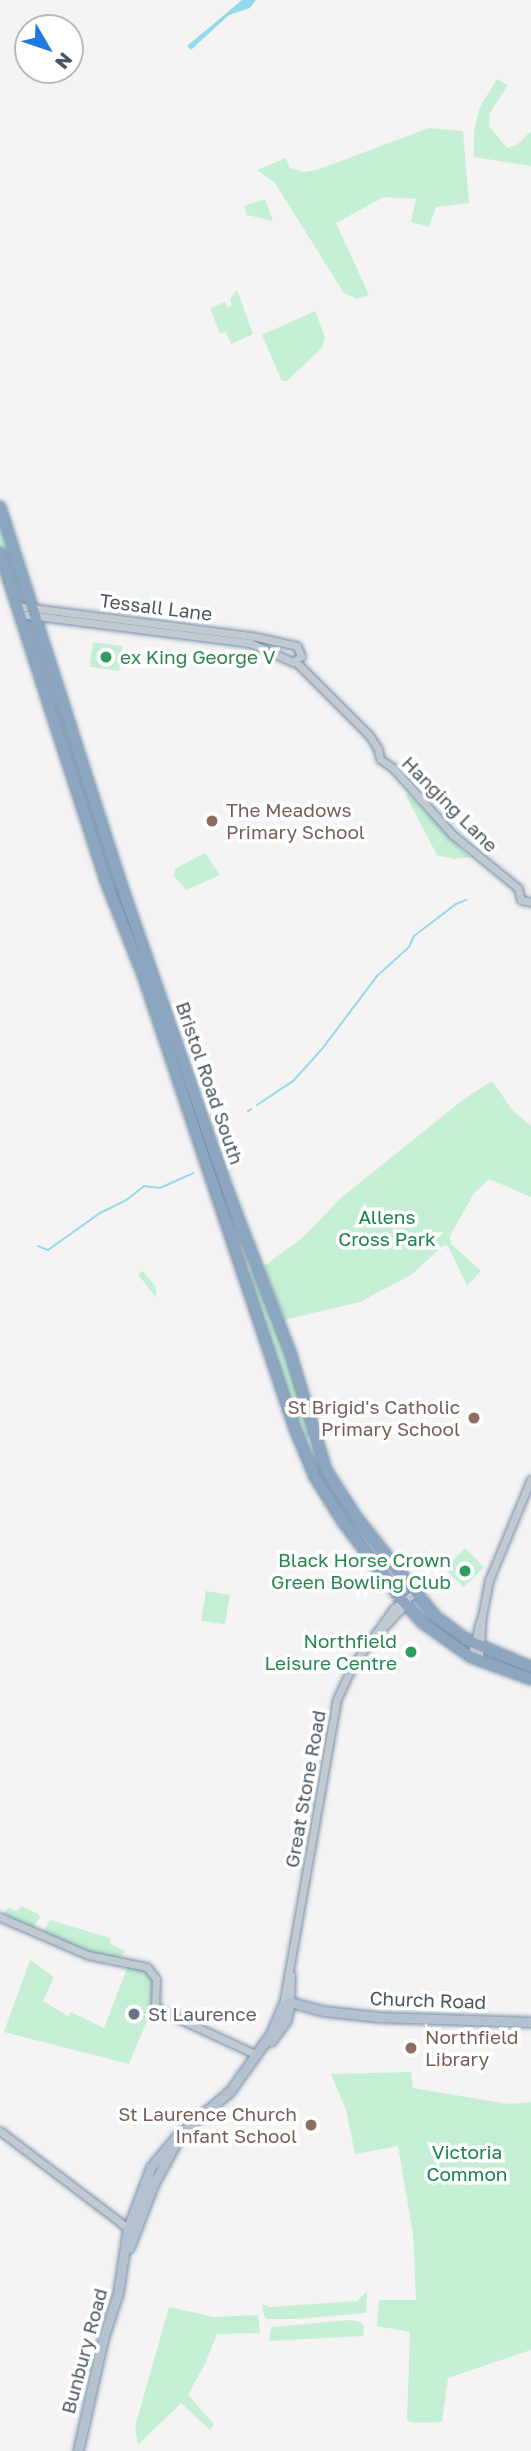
<!DOCTYPE html>
<html>
<head>
<meta charset="utf-8">
<style>
  body { margin:0 }
  #map { position:relative; width:531px; height:2451px; overflow:hidden; background:#f5f3f3; font-family:"Golos Text",sans-serif }
  div>[style] { position:absolute }
  [style*='--x'] { left:calc(var(--x)*1px); top:calc(var(--y)*1px); width:calc(var(--w)*1px); rotate:calc(var(--a)*1deg) }
  .green>* { inset:0; background:#c4efd4; transform-origin:0 0 }
  .water>* { inset:0; background:#92dbeb }
  .stream>* { height:2px; margin:-1px; padding:0 1px; transform-origin:1px; border-radius:1px; background:#92dbeb }
  .roads { filter:drop-shadow(0 0 2px #7791ab) drop-shadow(0 0 2px #7791ab) }
  .minor>* { height:7px; margin:-3.5px; padding:0 3.5px; transform-origin:3.5px; border-radius:3.5px; background:#c1cad1 }
  .major>* { height:9px; margin:-4.5px; padding:0 4.5px; transform-origin:4.5px; border-radius:4.5px; background:#b4c2d0 }
  .highway>* { height:10px; margin:-5px; padding:0 5px; transform-origin:5px; border-radius:5px; background:#8ca6bf }
  .dots>* { width:19px; height:19px; translate:-50% -50%; box-sizing:border-box; border:4px solid #fff; border-radius:50% }
  span { translate:-50% -50%; white-space:nowrap; text-align:center; line-height:1.15; -webkit-text-stroke:7px #fff; paint-order:stroke }
  .street-label { font-size:19px; color:#4a5660 }
  .leisure-label { font-size:19px; color:#27864d }
  .left { translate:0 -50%; text-align:left }
  .right { translate:-100% -50%; text-align:right }
  .education-label { font-size:19px; color:#785e54 }
  .park-label { font-size:19px; color:#1a824c }
  .worship-label { font-size:19px; color:#5b616d }
  .north { position:absolute; left:14px; top:14px; width:70px; height:70px; box-sizing:border-box; background:#fff; border:2px solid #b7bbbf; border-radius:50%; rotate:129deg; font-size:19px; font-weight:700; line-height:28px; text-align:center; color:#4a5660 }
  .north::after { content:''; display:block; margin:auto; width:24px; height:32px; background:#2079e1; clip-path:polygon(50% 0,100% 100%,50% 72%,0 100%) }
</style>
</head>
<body>
<div id="map">
  <div class="green">
    <i style="clip-path:polygon(497px 79px,508px 85px,490px 113px,489px 126px,507px 148px,517px 145px,531px 131px,531px 166px,474px 157px,474px 131px,480px 107px)"></i>
    <i style="clip-path:polygon(429px 128px,463px 131px,469px 203px,436px 207px,429px 227px,411px 222px,416px 199px,384px 197px,336px 223px,369px 295px,357px 299px,344px 293px,275px 183px,257px 170px,286px 158px,290px 168px,303px 172px,317px 170px)"></i>
    <i style="clip-path:polygon(265px 199px,273px 221px,247px 215px,244px 206px)"></i>
    <i style="clip-path:polygon(237px 290px,253px 334px,231px 344px,226px 332px,220px 334px,210px 308px,225px 302px,227px 307px,232px 306px,230px 299px)"></i>
    <i style="clip-path:polygon(315px 311px,325px 337px,322px 348px,287px 381px,282px 381px,262px 335px)"></i>
    <i style="clip-path:polygon(0 518px,25px 594px,20px 597px,0 545px)"></i>
    <i style="left:93px;top:642px;width:30px;height:25px;rotate:8deg"></i>
    <i style="clip-path:polygon(60px 702px,159px 997px,108px 883px,52px 706px)"></i>
    <i style="clip-path:polygon(408px 793px,459px 847px,470px 857px,454px 859px,437px 855px,406px 796px)"></i>
    <i style="clip-path:polygon(205px 853px,220px 875px,186px 890px,174px 876px,175px 869px)"></i>
    <i style="clip-path:polygon(492px 1081px,513px 1111px,531px 1126px,531px 1197px,489px 1179px,474px 1193px,450px 1236px,451px 1244px,481px 1271px,467px 1286px,448px 1246px,444px 1245px,411px 1275px,360px 1302px,284px 1320px,264px 1266px,302px 1238px,342px 1197px,464px 1099px)"></i>
    <i style="clip-path:polygon(143px 1271px,156px 1287px,156px 1298px,138px 1274px)"></i>
    <i style="clip-path:polygon(255px 1271px,290px 1369px,310px 1435px,307px 1438px,300px 1437px,248px 1272px)"></i>
    <i style="clip-path:polygon(312px 1455px,318px 1456px,356px 1529px,395px 1581px,392px 1583px,343px 1518px,309px 1460px)"></i>
    <i style="left:465px;top:1548px;width:27px;height:29px;rotate:45deg"></i>
    <i style="left:206px;top:1591px;width:24px;height:30px;rotate:9deg"></i>
    <i style="clip-path:polygon(21px 1906px,38px 1914px,40px 1917px,34px 1927px,24px 1926px,4px 1913px,9px 1907px,17px 1911px)"></i>
    <i style="clip-path:polygon(50px 1920px,110px 1938px,111px 1944px,125px 1951px,120px 1958px,112px 1959px,91px 1954px,48px 1936px,44px 1930px)"></i>
    <i style="clip-path:polygon(30px 1960px,54px 1977px,43px 2001px,68px 2016px,71px 2012px,104px 2028px,128px 1966px,148px 1971px,154px 1981px,150px 2013px,129px 2064px,4px 2032px)"></i>
    <i style="clip-path:polygon(411px 2072px,413px 2088px,509px 2104px,531px 2102px,531px 2350px,448px 2378px,442px 2422px,420px 2423px,407px 2421px,410px 2332px,377px 2326px,379px 2300px,416px 2300px,413px 2234px,398px 2146px,355px 2154px,346px 2110px,331px 2074px)"></i>
    <i style="clip-path:polygon(367px 2291px,366px 2313px,293px 2319px,267px 2319px,264px 2316px,262px 2304px,269px 2307px,357px 2301px)"></i>
    <i style="clip-path:polygon(169px 2307px,214px 2317px,258px 2315px,260px 2333px,217px 2334px,205px 2364px,188px 2395px,214px 2424px,210px 2430px,181px 2403px,138px 2445px,135px 2427px)"></i>
    <i style="clip-path:polygon(351px 2320px,360px 2322px,364px 2326px,363px 2336px,269px 2341px,271px 2327px)"></i>
  </div>
  <div class="water">
    <i style="clip-path:polygon(242px 0,256px 0,250px 8px,229px 15px,191px 50px,187px 46px)"></i>
  </div>
  <div class="stream">
    <i style="--x:257;--y:1105;--w:43;--a:-33.7"></i>
    <i style="--x:293;--y:1081;--w:43;--a:-47.8"></i>
    <i style="--x:322;--y:1049;--w:91;--a:-53"></i>
    <i style="--x:377;--y:976;--w:43;--a:-42.2"></i>
    <i style="--x:409;--y:947;--w:12;--a:-66"></i>
    <i style="--x:414;--y:936;--w:53;--a:-37.3"></i>
    <i style="--x:456;--y:904;--w:11;--a:-22"></i>
    <i style="--x:248;--y:1111;--w:4;--a:-27"></i>
    <i style="--x:38;--y:1246;--w:11;--a:22"></i>
    <i style="--x:48;--y:1250;--w:64;--a:-35.4"></i>
    <i style="--x:100;--y:1213;--w:28;--a:-26"></i>
    <i style="--x:125;--y:1201;--w:24;--a:-38"></i>
    <i style="--x:144;--y:1186;--w:16;--a:7"></i>
    <i style="--x:160;--y:1188;--w:37;--a:-24"></i>
  </div>
  <div class="roads">
    <div class="minor">
      <i style="--x:17;--y:606;--w:237;--a:7.3"></i>
      <i style="--x:252;--y:636;--w:46;--a:12.5"></i>
      <i style="--x:297;--y:646;--w:11;--a:68"></i>
      <i style="--x:301;--y:656;--w:10;--a:143"></i>
      <i style="--x:293;--y:662;--w:47;--a:-156.2"></i>
      <i style="--x:250;--y:643;--w:233;--a:-172.8"></i>
      <i style="--x:295;--y:661;--w:105;--a:45"></i>
      <i style="--x:369;--y:735;--w:17;--a:57"></i>
      <i style="--x:378;--y:749;--w:10;--a:79"></i>
      <i style="--x:380;--y:759;--w:16;--a:35"></i>
      <i style="--x:393;--y:768;--w:90;--a:48.2"></i>
      <i style="--x:453;--y:835;--w:84;--a:39.2"></i>
      <i style="--x:518;--y:888;--w:12;--a:76"></i>
      <i style="--x:521;--y:900;--w:10;--a:11"></i>
      <i style="--x:380;--y:1631;--w:40;--a:-47"></i>
      <i style="--x:471;--y:1657;--w:38;--a:-76"></i>
      <i style="--x:479;--y:1660;--w:44;--a:-86.1"></i>
      <i style="--x:482;--y:1616;--w:37;--a:-79"></i>
      <i style="--x:489;--y:1580;--w:109;--a:-67.4"></i>
      <i style="--x:0;--y:1917;--w:96;--a:23.4"></i>
      <i style="--x:88;--y:1955;--w:60;--a:11.5"></i>
      <i style="--x:147;--y:1967;--w:15;--a:53"></i>
      <i style="--x:156;--y:1979;--w:25;--a:92"></i>
      <i style="--x:155;--y:2004;--w:6;--a:59"></i>
      <i style="--x:158;--y:2009;--w:109;--a:24.9"></i>
      <i style="--x:290;--y:2002;--w:27;--a:-88"></i>
      <i style="--x:283;--y:2005;--w:311;--a:-80"></i>
      <i style="--x:337;--y:1699;--w:38;--a:-65"></i>
      <i style="--x:353;--y:1665;--w:70;--a:-54.3"></i>
      <i style="--x:394;--y:1608;--w:26;--a:-36"></i>
      <i style="--x:0;--y:2131;--w:161;--a:37.2"></i>
    </div>
    <div class="major">
      <i style="--x:283;--y:2005;--w:8;--a:-23"></i>
      <i style="--x:290;--y:2002;--w:35;--a:15"></i>
      <i style="--x:324;--y:2011;--w:55;--a:6.2"></i>
      <i style="--x:379;--y:2017;--w:152;--a:1.9"></i>
      <i style="--x:271;--y:2041;--w:26;--a:-54"></i>
      <i style="--x:286;--y:2020;--w:18;--a:-77"></i>
      <i style="--x:129;--y:2248;--w:70;--a:-69"></i>
      <i style="--x:154;--y:2183;--w:46;--a:-61.2"></i>
      <i style="--x:78;--y:2451;--w:115;--a:-77.4"></i>
      <i style="--x:103;--y:2339;--w:48;--a:-71.9"></i>
      <i style="--x:118;--y:2293;--w:66;--a:-81.3"></i>
      <i style="--x:128;--y:2228;--w:65;--a:-69.3"></i>
      <i style="--x:151;--y:2167;--w:38;--a:-50"></i>
      <i style="--x:175;--y:2138;--w:72;--a:-40.5"></i>
      <i style="--x:230;--y:2091;--w:71;--a:-54.7"></i>
      <i style="--x:271;--y:2033;--w:30;--a:-67"></i>
    </div>
    <div class="highway">
      <i style="--x:0;--y:507;--w:399;--a:72.2"></i>
      <i style="--x:122;--y:887;--w:325;--a:70.8"></i>
      <i style="--x:229;--y:1194;--w:169;--a:68.9"></i>
      <i style="--x:290;--y:1352;--w:123;--a:73"></i>
      <i style="--x:326;--y:1470;--w:57;--a:57.1"></i>
      <i style="--x:357;--y:1518;--w:125;--a:51.5"></i>
      <i style="--x:435;--y:1616;--w:40;--a:37"></i>
      <i style="--x:467;--y:1640;--w:69;--a:22.9"></i>
      <i style="--x:0;--y:553;--w:342;--a:72.1"></i>
      <i style="--x:105;--y:879;--w:103;--a:68.4"></i>
      <i style="--x:143;--y:975;--w:479;--a:71.5"></i>
      <i style="--x:295;--y:1429;--w:52;--a:67.4"></i>
      <i style="--x:315;--y:1477;--w:53;--a:58.1"></i>
      <i style="--x:343;--y:1522;--w:98;--a:52.9"></i>
      <i style="--x:402;--y:1600;--w:31;--a:48"></i>
      <i style="--x:423;--y:1623;--w:59;--a:35.3"></i>
      <i style="--x:471;--y:1657;--w:64;--a:20.1"></i>
    </div>
  </div>
  <div class="dots">
    <i style="left:106px;top:657px;background:#2e9e5b"></i>
    <i style="left:212px;top:821px;background:#8d6e63"></i>
    <i style="left:474px;top:1418px;background:#8d6e63"></i>
    <i style="left:465px;top:1571px;background:#2e9e5b"></i>
    <i style="left:411px;top:1652px;background:#2e9e5b"></i>
    <i style="left:134px;top:2014px;background:#6b7280"></i>
    <i style="left:411px;top:2048px;background:#8d6e63"></i>
    <i style="left:311px;top:2125px;background:#8d6e63"></i>
  </div>
  <div class="street-label">
    <span style="left:156px;top:607px;rotate:7deg">Tessall Lane</span>
    <span style="left:450px;top:804px;rotate:45deg">Hanging Lane</span>
    <span style="left:210px;top:1083px;rotate:71deg">Bristol Road South</span>
    <span style="left:305px;top:1789px;rotate:-80deg">Great Stone Road</span>
    <span style="left:428px;top:2000px;rotate:2deg">Church Road</span>
    <span style="left:84px;top:2351px;rotate:-75deg">Bunbury Road</span>
  </div>
  <div class="leisure-label">
    <span class="left" style="left:120px;top:657px">ex King George V</span>
    <span class="right" style="left:451px;top:1571px">Black Horse Crown<br>Green Bowling Club</span>
    <span class="right" style="left:397px;top:1652px">Northfield<br>Leisure Centre</span>
  </div>
  <div class="education-label">
    <span class="left" style="left:226px;top:821px">The Meadows<br>Primary School</span>
    <span class="right" style="left:460px;top:1418px">St Brigid's Catholic<br>Primary School</span>
    <span class="left" style="left:425px;top:2048px">Northfield<br>Library</span>
    <span class="right" style="left:297px;top:2125px">St Laurence Church<br>Infant School</span>
  </div>
  <div class="park-label">
    <span style="left:387px;top:1228px">Allens<br>Cross Park</span>
    <span style="left:467px;top:2163px">Victoria<br>Common</span>
  </div>
  <div class="worship-label">
    <span class="left" style="left:148px;top:2014px">St Laurence</span>
  </div>
  <div class="north">N</div>
</div>
</body>
</html>
